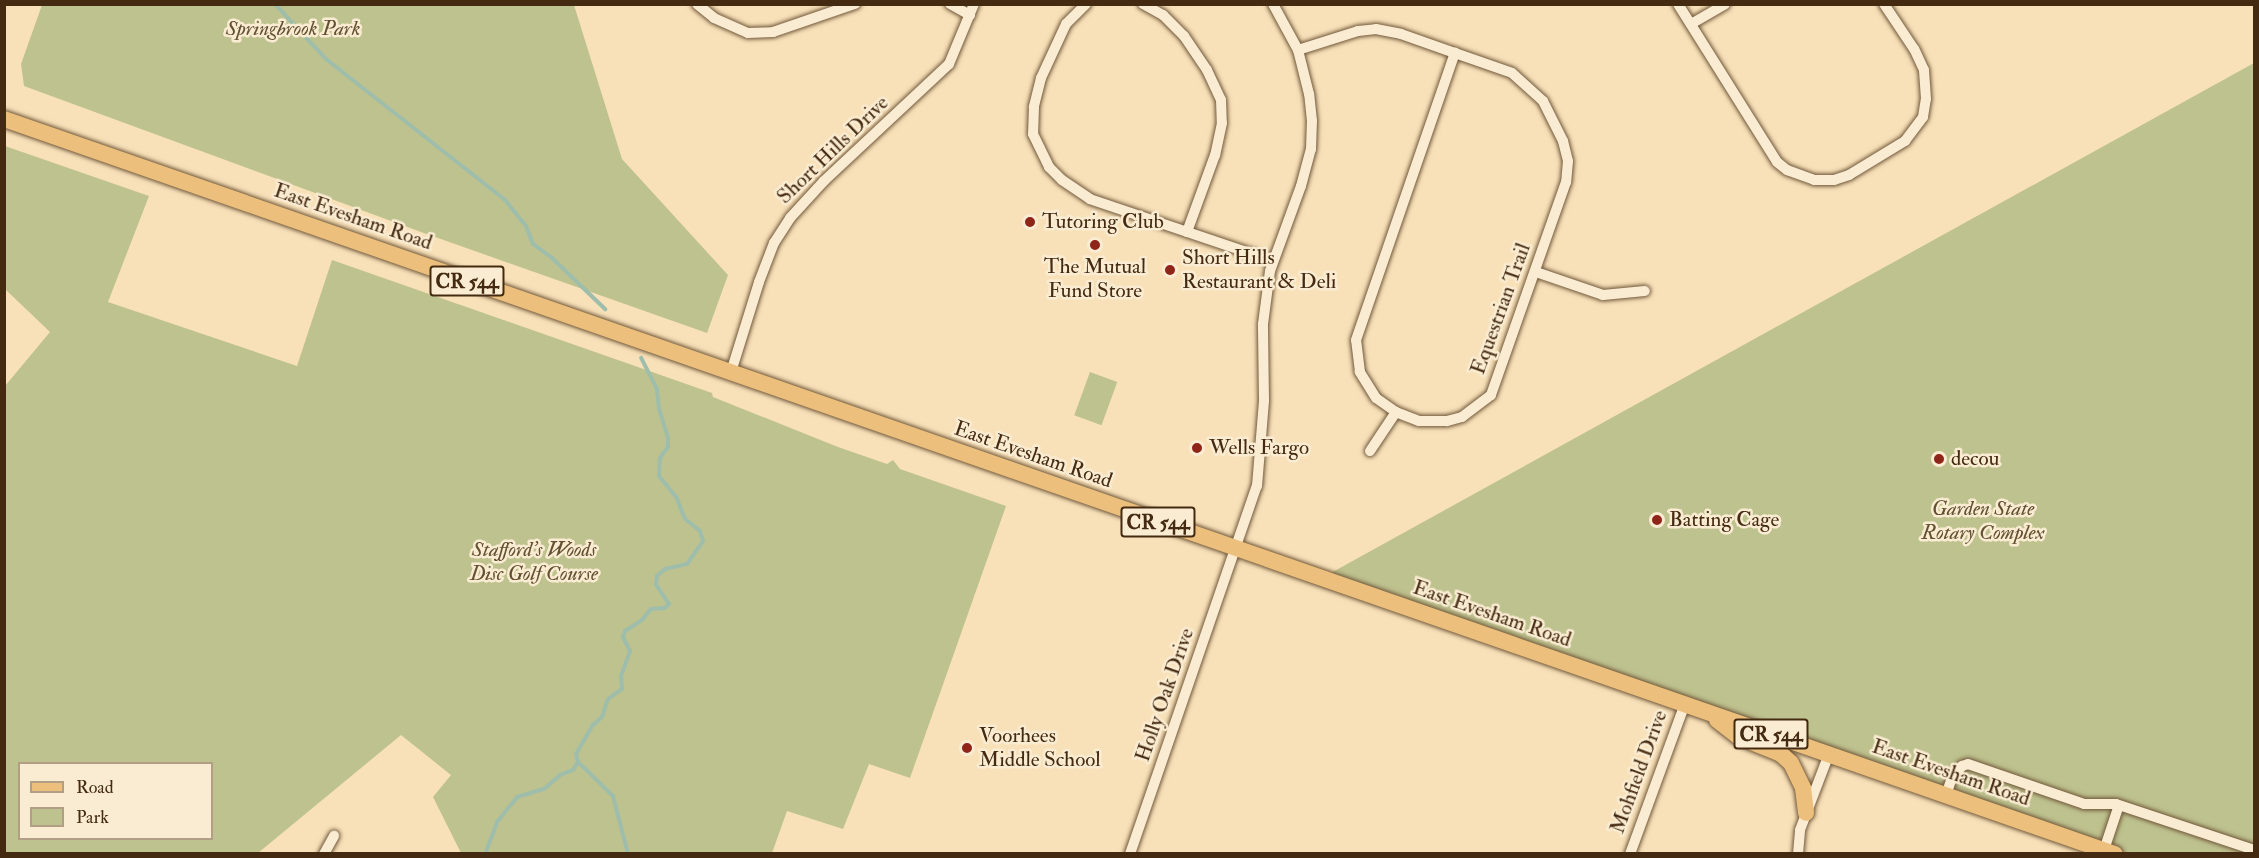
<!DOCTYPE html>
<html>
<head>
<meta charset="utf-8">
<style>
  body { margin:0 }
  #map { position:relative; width:2259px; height:858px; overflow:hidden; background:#f8e1b9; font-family:"IM FELL Double Pica",serif }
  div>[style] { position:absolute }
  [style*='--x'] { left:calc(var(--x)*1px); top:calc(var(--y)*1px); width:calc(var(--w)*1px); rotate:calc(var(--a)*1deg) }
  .green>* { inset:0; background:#bec28f; transform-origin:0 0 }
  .stream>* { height:4px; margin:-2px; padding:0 2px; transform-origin:2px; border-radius:2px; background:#9ebeab }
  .roads { filter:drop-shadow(0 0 2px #71583a) drop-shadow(0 0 2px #71583a) }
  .minor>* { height:10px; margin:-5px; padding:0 5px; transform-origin:5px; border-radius:5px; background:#faecd2 }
  .primary>* { height:16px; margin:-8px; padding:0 8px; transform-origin:8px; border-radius:8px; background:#ecc07c }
  .dots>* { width:16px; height:16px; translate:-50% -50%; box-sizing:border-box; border:3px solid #faecd2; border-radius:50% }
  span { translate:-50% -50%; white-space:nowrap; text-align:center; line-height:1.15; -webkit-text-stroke:5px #faecd2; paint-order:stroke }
  .shield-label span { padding:2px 4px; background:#faecd2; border:2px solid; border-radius:4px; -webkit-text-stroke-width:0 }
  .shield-label { font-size:20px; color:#442a10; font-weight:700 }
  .park-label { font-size:21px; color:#625030; font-style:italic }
  .street-label { font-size:21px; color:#442a10 }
  .poi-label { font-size:21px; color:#442a10 }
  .left { translate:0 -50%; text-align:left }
  .frame { position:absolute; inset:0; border:6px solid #442a10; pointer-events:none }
  .legend { position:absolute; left:18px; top:762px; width:195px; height:78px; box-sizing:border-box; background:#faecd2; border:2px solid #b19e84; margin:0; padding:8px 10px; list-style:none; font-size:18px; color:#442a10 }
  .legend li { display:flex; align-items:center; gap:12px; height:30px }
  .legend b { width:30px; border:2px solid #b19e84 }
</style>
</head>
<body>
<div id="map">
  <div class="green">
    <i style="clip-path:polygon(42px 5px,574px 5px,622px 159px,728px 275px,707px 333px,421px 232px,24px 86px,21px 64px)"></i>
    <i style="clip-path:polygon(2254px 63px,2254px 853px,2115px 853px,1320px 579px)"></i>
    <i style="clip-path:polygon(evenodd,5px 146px,149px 196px,108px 302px,297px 366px,332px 260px,712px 393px,713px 397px,838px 447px,887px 464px,893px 460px,900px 469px,1006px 506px,910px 778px,869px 764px,843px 829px,787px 811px,772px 853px,461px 853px,433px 797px,451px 775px,401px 735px,258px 853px,5px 853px,5px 386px,50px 332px,5px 289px,5px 146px,20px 764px,212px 764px,212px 838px,20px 838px,20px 764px)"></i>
    <i style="left:1090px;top:372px;width:29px;height:46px;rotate:20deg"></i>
  </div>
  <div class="stream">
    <i style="--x:275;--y:4;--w:75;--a:47.2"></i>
    <i style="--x:326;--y:59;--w:228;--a:38.2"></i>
    <i style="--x:505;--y:200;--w:33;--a:51"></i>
    <i style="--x:526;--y:226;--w:19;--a:69"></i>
    <i style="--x:533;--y:244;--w:24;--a:36"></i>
    <i style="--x:552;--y:258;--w:74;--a:43.9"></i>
    <i style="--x:485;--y:854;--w:34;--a:-69"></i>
    <i style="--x:497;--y:822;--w:32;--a:-51"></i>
    <i style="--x:517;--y:797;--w:28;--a:-17"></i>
    <i style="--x:544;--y:789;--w:21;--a:-41"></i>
    <i style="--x:560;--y:775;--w:14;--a:-21"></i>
    <i style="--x:573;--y:770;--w:9;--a:-58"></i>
    <i style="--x:628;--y:854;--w:60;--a:-104.5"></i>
    <i style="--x:613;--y:796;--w:49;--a:-135.8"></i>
    <i style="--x:578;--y:762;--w:8;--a:-104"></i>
    <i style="--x:576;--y:754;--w:34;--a:-60"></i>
    <i style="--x:593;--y:725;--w:12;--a:-42"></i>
    <i style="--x:602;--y:717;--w:19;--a:-72"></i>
    <i style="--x:608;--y:699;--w:17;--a:-36"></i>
    <i style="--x:622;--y:689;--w:13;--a:-94"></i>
    <i style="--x:621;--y:676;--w:27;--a:-70"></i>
    <i style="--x:630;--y:651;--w:16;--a:-117"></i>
    <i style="--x:623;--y:637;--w:6;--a:-72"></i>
    <i style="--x:625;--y:631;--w:20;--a:-33"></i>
    <i style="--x:642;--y:620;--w:14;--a:-51"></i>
    <i style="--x:651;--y:609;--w:14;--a:-4"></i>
    <i style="--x:665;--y:608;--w:6;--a:-45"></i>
    <i style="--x:669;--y:604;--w:23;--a:-124"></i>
    <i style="--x:656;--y:585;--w:9;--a:-84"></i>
    <i style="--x:657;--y:576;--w:11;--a:-41"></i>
    <i style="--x:665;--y:569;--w:23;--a:-13"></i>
    <i style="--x:687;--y:564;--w:28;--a:-55"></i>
    <i style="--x:703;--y:541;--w:10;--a:-107"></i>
    <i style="--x:700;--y:531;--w:19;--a:-141"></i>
    <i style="--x:685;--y:519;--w:24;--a:-112"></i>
    <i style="--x:676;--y:497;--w:27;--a:-129"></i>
    <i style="--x:659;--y:476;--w:18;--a:-87"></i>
    <i style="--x:660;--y:458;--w:14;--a:-54"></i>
    <i style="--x:668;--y:447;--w:9;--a:-90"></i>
    <i style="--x:668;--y:438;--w:30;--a:-107"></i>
    <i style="--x:659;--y:409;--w:20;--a:-96"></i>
    <i style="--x:657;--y:389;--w:35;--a:-117"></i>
  </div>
  <div class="roads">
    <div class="minor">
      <i style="--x:697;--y:4;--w:22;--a:39"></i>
      <i style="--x:714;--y:18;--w:37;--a:24"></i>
      <i style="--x:748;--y:33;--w:25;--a:-2"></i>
      <i style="--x:773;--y:32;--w:87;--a:-18.9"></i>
      <i style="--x:950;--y:4;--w:23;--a:29"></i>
      <i style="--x:1086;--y:4;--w:28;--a:135"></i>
      <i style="--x:1066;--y:24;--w:60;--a:114.8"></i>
      <i style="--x:1041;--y:78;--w:30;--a:104"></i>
      <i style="--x:1034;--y:107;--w:27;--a:92"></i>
      <i style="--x:1033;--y:134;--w:37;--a:64"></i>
      <i style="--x:1049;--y:167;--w:18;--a:45"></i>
      <i style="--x:1062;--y:180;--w:34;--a:34"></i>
      <i style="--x:1090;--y:199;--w:193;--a:18.7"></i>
      <i style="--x:1143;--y:4;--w:23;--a:29"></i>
      <i style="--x:1163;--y:15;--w:30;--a:45"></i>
      <i style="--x:1184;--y:36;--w:41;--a:55.9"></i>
      <i style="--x:1207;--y:70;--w:33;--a:65"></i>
      <i style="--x:1221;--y:100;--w:23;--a:88"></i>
      <i style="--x:1222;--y:123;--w:33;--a:102"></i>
      <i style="--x:1215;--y:155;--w:82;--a:110"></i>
      <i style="--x:1678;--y:4;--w:186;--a:57.9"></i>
      <i style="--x:1777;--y:162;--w:13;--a:39"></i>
      <i style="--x:1787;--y:170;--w:29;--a:20"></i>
      <i style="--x:1814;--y:180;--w:20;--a:0"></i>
      <i style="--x:1834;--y:180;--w:16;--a:-18"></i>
      <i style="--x:1849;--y:175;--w:66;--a:-31.3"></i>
      <i style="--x:1905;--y:141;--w:30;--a:-53"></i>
      <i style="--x:1923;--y:117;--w:18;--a:-81"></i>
      <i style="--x:1926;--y:99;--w:29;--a:-94"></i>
      <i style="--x:1924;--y:70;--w:23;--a:-115"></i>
      <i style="--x:1914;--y:49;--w:54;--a:-123.7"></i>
      <i style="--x:1691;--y:24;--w:39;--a:-30"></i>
      <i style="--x:1298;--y:50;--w:63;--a:-17.6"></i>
      <i style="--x:1358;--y:31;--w:18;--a:-6"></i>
      <i style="--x:1376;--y:29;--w:25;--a:11"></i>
      <i style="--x:1401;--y:34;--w:57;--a:19.4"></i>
      <i style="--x:1455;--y:53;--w:60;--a:19.3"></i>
      <i style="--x:1512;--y:73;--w:42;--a:42.1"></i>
      <i style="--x:1543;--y:101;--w:45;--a:63.4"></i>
      <i style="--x:1563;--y:141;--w:21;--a:76"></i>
      <i style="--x:1568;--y:161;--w:21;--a:95"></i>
      <i style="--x:1566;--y:182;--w:226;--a:109.4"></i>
      <i style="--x:1491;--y:395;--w:36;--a:143"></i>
      <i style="--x:1462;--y:417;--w:16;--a:165"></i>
      <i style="--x:1447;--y:421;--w:28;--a:180"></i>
      <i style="--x:1419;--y:421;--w:25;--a:-159"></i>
      <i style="--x:1396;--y:412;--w:24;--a:-145"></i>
      <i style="--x:1376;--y:398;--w:31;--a:-122"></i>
      <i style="--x:1360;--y:372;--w:32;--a:-97"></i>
      <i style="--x:1356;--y:340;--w:304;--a:-71"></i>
      <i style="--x:1536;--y:272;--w:71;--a:18.9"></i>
      <i style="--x:1603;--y:295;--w:42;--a:-5.4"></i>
      <i style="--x:731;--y:372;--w:94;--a:-72.7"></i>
      <i style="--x:759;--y:282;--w:42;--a:-69"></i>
      <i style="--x:774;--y:243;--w:30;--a:-57"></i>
      <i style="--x:790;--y:218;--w:50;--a:-47.4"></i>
      <i style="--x:824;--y:181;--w:171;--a:-43.1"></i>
      <i style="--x:949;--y:64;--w:65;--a:-67.4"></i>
      <i style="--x:1370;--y:451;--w:47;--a:-56.3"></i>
      <i style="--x:1946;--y:795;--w:18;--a:-71"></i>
      <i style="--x:1952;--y:778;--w:16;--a:-50"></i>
      <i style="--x:1962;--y:766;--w:6;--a:-18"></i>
      <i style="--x:1968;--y:764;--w:123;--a:19"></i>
      <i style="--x:2084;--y:804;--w:32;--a:0"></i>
      <i style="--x:2116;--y:804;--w:145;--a:18.4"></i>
      <i style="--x:2104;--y:850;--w:47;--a:-71.6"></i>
      <i style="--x:324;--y:854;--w:21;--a:-61"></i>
      <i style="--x:1130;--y:854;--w:389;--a:-71"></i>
      <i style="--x:1257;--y:486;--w:86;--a:-85.3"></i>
      <i style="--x:1264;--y:400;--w:76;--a:-90.8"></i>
      <i style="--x:1263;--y:324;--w:53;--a:-82.5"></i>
      <i style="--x:1270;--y:271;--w:90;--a:-70"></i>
      <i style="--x:1301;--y:186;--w:38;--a:-75"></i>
      <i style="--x:1311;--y:149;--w:28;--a:-88"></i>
      <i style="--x:1312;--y:121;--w:27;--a:-96"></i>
      <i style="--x:1309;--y:94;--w:45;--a:-104"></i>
      <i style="--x:1298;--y:50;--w:52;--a:-118.5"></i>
      <i style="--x:1630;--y:854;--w:160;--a:-69.9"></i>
      <i style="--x:1798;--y:854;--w:24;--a:-85"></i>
      <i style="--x:1800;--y:830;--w:81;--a:-69.1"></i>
    </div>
    <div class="primary">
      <i style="--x:4;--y:119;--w:2235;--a:19.2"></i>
      <i style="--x:1717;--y:720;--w:28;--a:38"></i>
      <i style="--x:1739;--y:737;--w:45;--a:22"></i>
      <i style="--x:1781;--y:754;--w:13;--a:42"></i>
      <i style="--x:1791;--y:763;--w:28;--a:64"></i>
      <i style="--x:1803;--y:788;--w:25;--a:83"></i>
    </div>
  </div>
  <div class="dots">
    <i style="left:1030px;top:222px;background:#8f2418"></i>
    <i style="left:1095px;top:245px;background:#8f2418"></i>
    <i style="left:1170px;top:270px;background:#8f2418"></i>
    <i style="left:1197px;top:448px;background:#8f2418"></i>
    <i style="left:1939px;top:459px;background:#8f2418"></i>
    <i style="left:1657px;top:520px;background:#8f2418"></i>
    <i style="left:967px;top:748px;background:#8f2418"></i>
  </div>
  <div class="shield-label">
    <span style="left:467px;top:281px">CR 544</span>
    <span style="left:1158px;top:522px">CR 544</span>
    <span style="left:1771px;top:734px">CR 544</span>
  </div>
  <div class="park-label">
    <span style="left:293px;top:29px">Springbrook Park</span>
    <span style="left:1983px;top:521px">Garden State<br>Rotary Complex</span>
    <span style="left:534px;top:562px">Stafford's Woods<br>Disc Golf Course</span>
  </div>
  <div class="street-label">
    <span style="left:833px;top:150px;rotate:-44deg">Short Hills Drive</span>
    <span style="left:353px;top:217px;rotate:19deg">East Evesham Road</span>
    <span style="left:1501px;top:309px;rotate:-70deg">Equestrian Trail</span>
    <span style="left:1033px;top:455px;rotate:19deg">East Evesham Road</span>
    <span style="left:1492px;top:614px;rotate:19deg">East Evesham Road</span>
    <span style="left:1165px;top:695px;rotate:-71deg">Holly Oak Drive</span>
    <span style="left:1639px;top:772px;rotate:-70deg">Mohfield Drive</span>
    <span style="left:1951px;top:773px;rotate:19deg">East Evesham Road</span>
  </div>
  <div class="poi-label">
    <span class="left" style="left:1042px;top:222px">Tutoring Club</span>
    <span class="left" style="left:1182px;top:270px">Short Hills<br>Restaurant &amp; Deli</span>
    <span style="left:1095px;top:279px">The Mutual<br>Fund Store</span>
    <span class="left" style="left:1209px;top:448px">Wells Fargo</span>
    <span class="left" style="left:1951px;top:459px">decou</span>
    <span class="left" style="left:1669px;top:520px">Batting Cage</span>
    <span class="left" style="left:979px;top:748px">Voorhees<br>Middle School</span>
  </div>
  <div class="frame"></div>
  <ul class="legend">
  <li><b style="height:8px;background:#ecc07c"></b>Road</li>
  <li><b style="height:16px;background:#bec28f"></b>Park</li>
  </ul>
</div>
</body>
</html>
